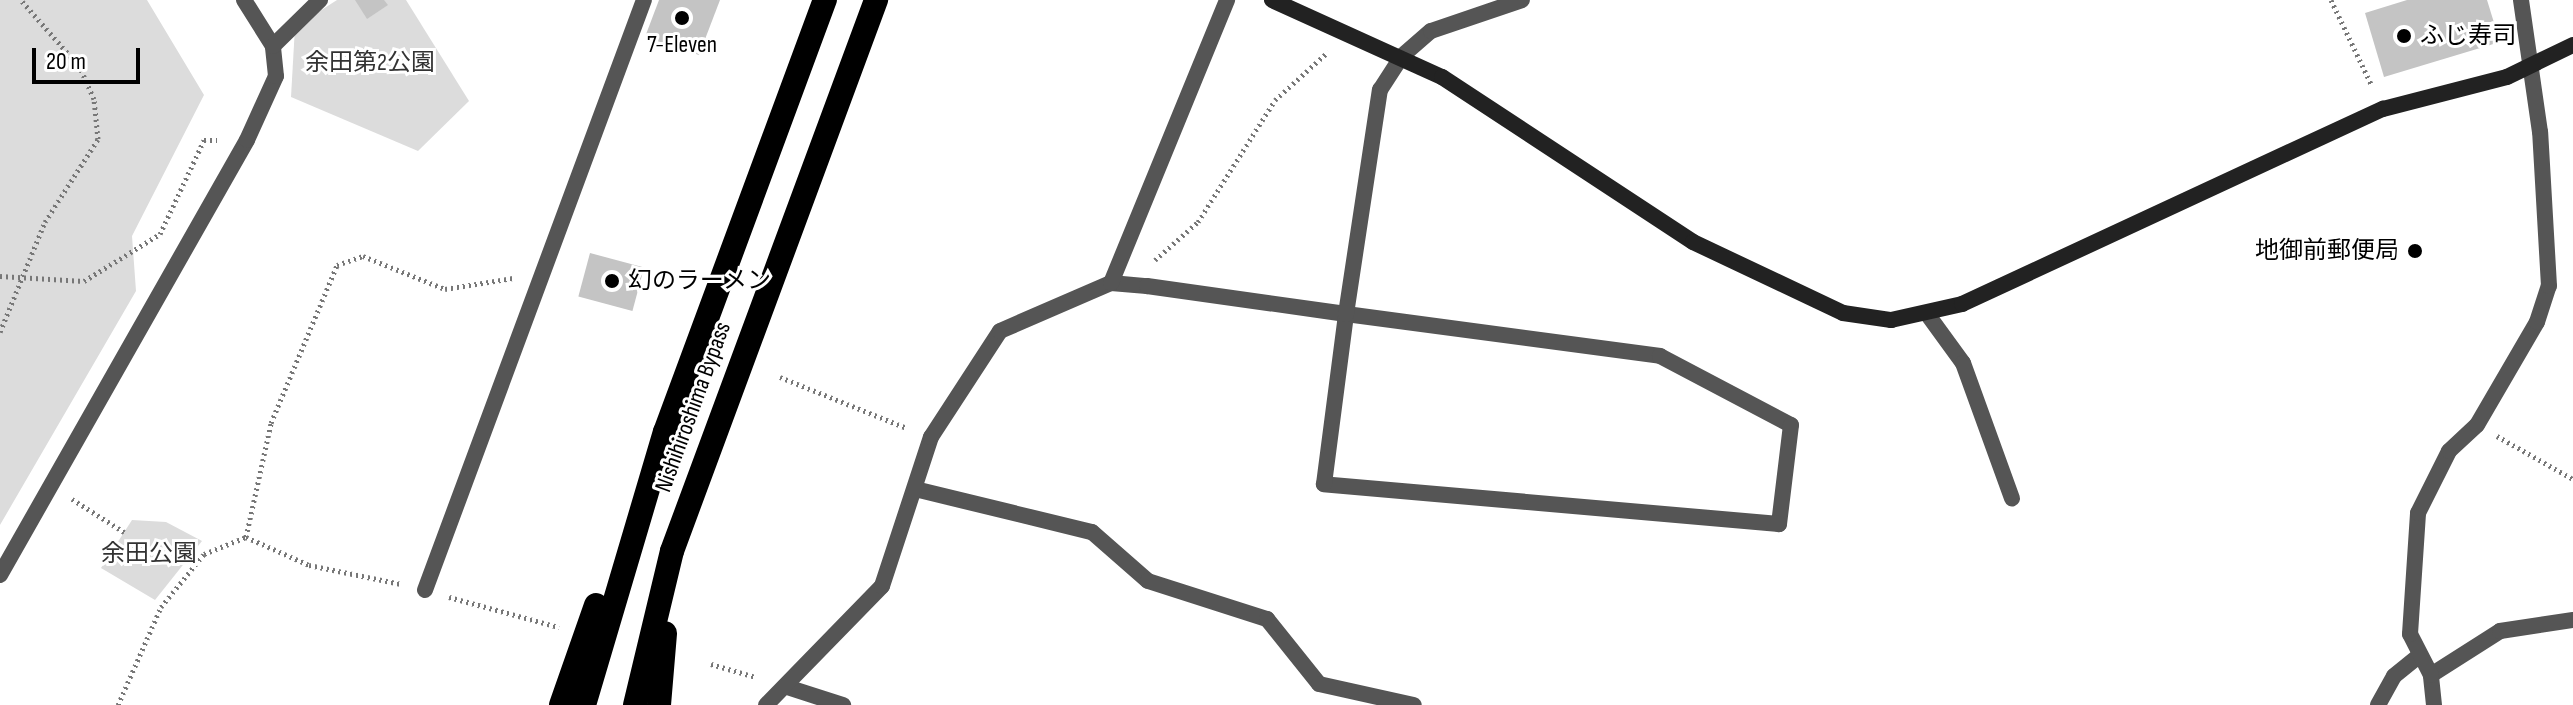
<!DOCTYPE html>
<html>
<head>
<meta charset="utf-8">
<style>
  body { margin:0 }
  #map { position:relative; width:2573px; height:705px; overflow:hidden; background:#fff; font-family:"Sofia Sans Condensed","Noto Sans JP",sans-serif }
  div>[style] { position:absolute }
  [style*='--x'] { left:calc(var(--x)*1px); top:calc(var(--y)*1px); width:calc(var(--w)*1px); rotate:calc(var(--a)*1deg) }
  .green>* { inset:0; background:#dcdcdc }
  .building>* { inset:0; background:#c4c4c4; transform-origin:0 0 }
  .path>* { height:5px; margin-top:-2.5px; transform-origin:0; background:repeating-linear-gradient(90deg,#777 0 2px,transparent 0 6px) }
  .lane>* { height:16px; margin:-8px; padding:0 8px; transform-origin:8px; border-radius:8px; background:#555 }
  .street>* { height:16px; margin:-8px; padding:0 8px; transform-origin:8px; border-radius:8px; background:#555 }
  .secondary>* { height:16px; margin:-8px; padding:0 8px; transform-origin:8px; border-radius:8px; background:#222 }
  .highway>* { height:24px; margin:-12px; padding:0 12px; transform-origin:12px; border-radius:12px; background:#000 }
  .dots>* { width:22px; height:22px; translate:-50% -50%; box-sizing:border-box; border:4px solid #fff; border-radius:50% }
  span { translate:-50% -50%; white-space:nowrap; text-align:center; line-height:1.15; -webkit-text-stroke:6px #fff; paint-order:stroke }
  .poi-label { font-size:24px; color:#000 }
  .left { translate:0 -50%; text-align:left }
  .right { translate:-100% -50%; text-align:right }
  .park-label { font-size:24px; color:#333 }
  .street-label { font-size:24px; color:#000 }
  .scale { position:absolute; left:32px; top:48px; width:108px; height:36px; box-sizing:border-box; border:4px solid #000; border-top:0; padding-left:10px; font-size:24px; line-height:28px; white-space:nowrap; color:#000; -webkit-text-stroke:6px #fff; paint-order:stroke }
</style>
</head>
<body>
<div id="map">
  <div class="green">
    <i style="clip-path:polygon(0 0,147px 0,204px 95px,132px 236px,136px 291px,0 525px)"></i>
    <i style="clip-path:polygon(337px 0,406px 0,469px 101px,418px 151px,291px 97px,295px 27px)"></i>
    <i style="clip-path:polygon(132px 520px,166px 522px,202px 541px,155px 600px,101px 568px)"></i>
  </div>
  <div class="building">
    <i style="clip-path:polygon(355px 0,384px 0,388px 5px,367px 19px)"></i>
    <i style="clip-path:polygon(659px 0,720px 0,699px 55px,645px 37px)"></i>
    <i style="clip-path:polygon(2407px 0,2487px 0,2500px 42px,2384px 77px,2365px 13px)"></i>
    <i style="left:590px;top:253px;width:56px;height:45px;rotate:15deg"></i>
  </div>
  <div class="path">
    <i style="--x:2331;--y:0;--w:95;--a:64.5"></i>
    <i style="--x:1155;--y:260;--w:57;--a:-41.5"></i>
    <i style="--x:1198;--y:222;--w:144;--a:-57.7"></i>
    <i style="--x:1275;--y:100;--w:72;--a:-42.2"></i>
    <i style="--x:0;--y:276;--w:84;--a:3.4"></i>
    <i style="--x:84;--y:281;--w:89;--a:-31.7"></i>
    <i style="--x:160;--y:234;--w:104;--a:-64.9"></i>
    <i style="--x:204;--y:140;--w:13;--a:0"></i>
    <i style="--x:0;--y:332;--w:119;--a:-67.8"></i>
    <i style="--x:45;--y:222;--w:98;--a:-57.4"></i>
    <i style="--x:98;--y:139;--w:40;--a:-95.7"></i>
    <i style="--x:94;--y:99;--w:36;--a:-114"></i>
    <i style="--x:79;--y:66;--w:88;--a:-131.3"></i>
    <i style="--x:780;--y:377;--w:137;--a:21.9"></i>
    <i style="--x:2497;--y:436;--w:87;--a:29.5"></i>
    <i style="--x:72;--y:499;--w:62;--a:32.4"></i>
    <i style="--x:246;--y:537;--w:69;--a:24"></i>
    <i style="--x:309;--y:565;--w:94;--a:11.7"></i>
    <i style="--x:449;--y:597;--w:114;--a:15.3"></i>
    <i style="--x:711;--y:664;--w:47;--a:16.1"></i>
    <i style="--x:118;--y:705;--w:107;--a:-66.3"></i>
    <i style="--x:161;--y:607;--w:68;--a:-50.9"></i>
    <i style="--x:204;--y:554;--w:45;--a:-22"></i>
    <i style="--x:246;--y:537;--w:117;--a:-77.6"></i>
    <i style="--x:271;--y:423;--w:171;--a:-67.3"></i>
    <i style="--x:337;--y:265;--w:28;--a:-19"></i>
    <i style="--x:363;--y:256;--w:88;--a:21.9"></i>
    <i style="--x:445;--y:289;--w:69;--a:-9.2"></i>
  </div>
  <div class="lane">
    <i style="--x:915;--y:489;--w:182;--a:13.7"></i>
    <i style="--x:1092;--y:532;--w:74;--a:41.2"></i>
    <i style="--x:1148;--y:581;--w:125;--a:17.7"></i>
    <i style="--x:1267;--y:619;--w:83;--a:51.3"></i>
    <i style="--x:1319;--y:684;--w:97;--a:12.5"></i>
  </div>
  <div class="street">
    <i style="--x:244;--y:0;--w:54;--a:57.8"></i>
    <i style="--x:1111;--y:283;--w:36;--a:5"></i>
    <i style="--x:1147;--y:286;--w:201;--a:8"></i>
    <i style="--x:1346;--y:314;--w:317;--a:7.6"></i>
    <i style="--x:1660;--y:356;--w:148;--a:27.8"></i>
    <i style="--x:1791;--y:425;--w:100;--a:96.9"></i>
    <i style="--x:1779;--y:524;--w:457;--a:-175"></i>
    <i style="--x:1324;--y:484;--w:171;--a:-82.6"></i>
    <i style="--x:1346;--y:314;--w:227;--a:-81.4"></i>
    <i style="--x:1380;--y:90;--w:40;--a:-57.1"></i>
    <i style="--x:1402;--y:56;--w:38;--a:-41"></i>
    <i style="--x:1431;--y:31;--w:96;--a:-18.8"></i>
    <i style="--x:1928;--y:315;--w:59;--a:53.9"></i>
    <i style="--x:1963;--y:363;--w:144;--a:70.1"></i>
    <i style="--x:0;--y:575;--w:500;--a:-60.41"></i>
    <i style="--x:247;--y:140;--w:70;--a:-65.6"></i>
    <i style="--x:276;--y:76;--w:30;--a:-96"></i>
    <i style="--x:273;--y:46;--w:66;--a:-44.4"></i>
    <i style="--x:425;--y:590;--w:629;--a:-69.64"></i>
    <i style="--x:2431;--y:675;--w:82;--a:-32.5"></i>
    <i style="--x:2500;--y:631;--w:74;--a:-8.6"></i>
    <i style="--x:787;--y:687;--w:59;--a:17.8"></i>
    <i style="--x:766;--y:705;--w:166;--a:-45.7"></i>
    <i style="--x:882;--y:586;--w:157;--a:-71.8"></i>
    <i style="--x:931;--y:437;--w:126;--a:-56.9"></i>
    <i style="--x:1000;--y:331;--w:121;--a:-23.4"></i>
    <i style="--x:1111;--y:283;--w:306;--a:-67.7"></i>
    <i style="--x:2378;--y:705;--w:33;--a:-61"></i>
    <i style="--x:2394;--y:676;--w:33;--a:-39"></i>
    <i style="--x:2434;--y:705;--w:30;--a:-96"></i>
    <i style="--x:2431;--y:675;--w:46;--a:-117.1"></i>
    <i style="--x:2410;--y:634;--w:121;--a:-86.2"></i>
    <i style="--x:2418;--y:513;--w:69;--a:-63.4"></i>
    <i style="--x:2449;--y:451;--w:38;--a:-43"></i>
    <i style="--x:2477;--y:425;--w:119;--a:-59.8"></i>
    <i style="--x:2537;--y:322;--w:38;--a:-72"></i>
    <i style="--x:2549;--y:286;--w:154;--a:-93.3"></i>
    <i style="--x:2540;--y:132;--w:133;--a:-98.2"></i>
  </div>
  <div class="secondary">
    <i style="--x:1272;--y:0;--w:187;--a:24.4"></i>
    <i style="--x:1442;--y:77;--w:300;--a:33.3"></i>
    <i style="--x:1693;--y:242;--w:166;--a:25.3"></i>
    <i style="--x:1843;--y:313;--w:49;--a:8.3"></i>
    <i style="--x:1891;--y:320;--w:73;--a:-12.7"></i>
    <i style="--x:1962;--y:304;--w:464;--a:-24.9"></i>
    <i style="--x:2383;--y:109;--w:128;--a:-14.5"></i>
    <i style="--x:2507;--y:77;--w:73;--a:-25.9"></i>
  </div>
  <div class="highway">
    <i style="--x:561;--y:705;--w:106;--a:-70.7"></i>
    <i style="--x:584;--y:705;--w:285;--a:-73.5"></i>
    <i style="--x:665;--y:432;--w:461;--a:-69.7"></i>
    <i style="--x:635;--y:705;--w:158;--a:-76.5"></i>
    <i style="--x:672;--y:551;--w:588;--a:-69.68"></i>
    <i style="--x:659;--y:705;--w:72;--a:-85.2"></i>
  </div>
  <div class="dots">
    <i style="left:682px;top:18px;background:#000"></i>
    <i style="left:2404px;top:36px;background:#000"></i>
    <i style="left:2415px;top:251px;background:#000"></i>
    <i style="left:612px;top:281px;background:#000"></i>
  </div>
  <div class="poi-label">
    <span class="left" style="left:2420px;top:36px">ふじ寿司</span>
    <span style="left:682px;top:45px">7-Eleven</span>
    <span class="right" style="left:2399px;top:251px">地御前郵便局</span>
    <span class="left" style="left:628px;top:281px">幻のラーメン</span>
  </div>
  <div class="park-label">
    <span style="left:370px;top:63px">余田第2公園</span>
    <span style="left:149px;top:554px">余田公園</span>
  </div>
  <div class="street-label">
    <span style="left:693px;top:407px;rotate:-70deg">Nishihiroshima Bypass</span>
  </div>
  <div class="scale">20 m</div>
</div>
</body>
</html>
